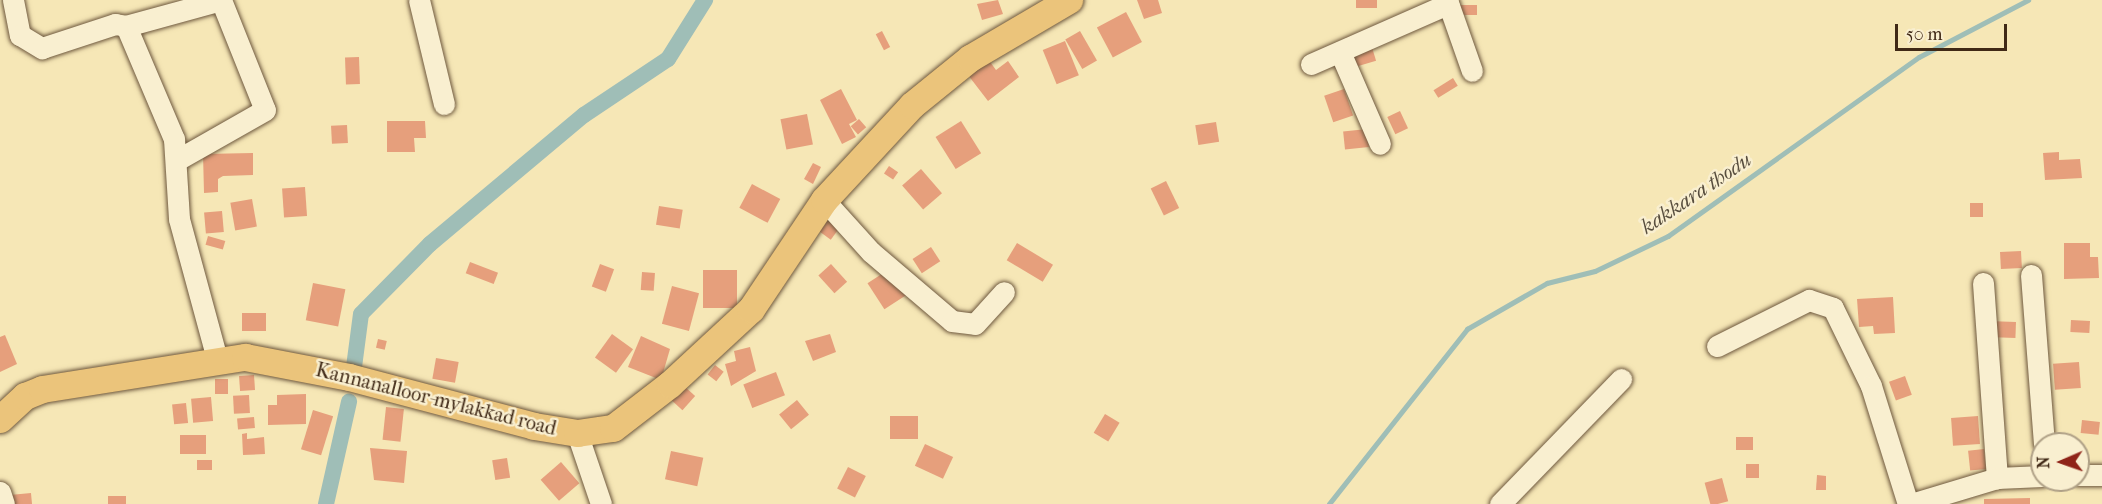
<!DOCTYPE html>
<html>
<head>
<meta charset="utf-8">
<style>
  body { margin:0 }
  #map { position:relative; width:2102px; height:504px; overflow:hidden; background:#f6e7b6; font-family:"IM FELL French Canon",serif }
  div>[style] { position:absolute }
  [style*='--x'] { left:calc(var(--x)*1px); top:calc(var(--y)*1px); width:calc(var(--w)*1px); rotate:calc(var(--a)*1deg) }
  .stream>* { height:4.5px; margin:-2.25px; padding:0 2.25px; transform-origin:2.25px; border-radius:2.25px; background:#9fbeb7 }
  .canal>* { height:16px; margin:-8px; padding:0 8px; transform-origin:8px; border-radius:8px; background:#9fbeb7 }
  .building>* { inset:0; background:#e69f7c; transform-origin:0 0 }
  .roads { filter:drop-shadow(0 0 2px #6e583e) drop-shadow(0 0 2px #6e583e) }
  .minor>* { height:21px; margin:-10.5px; padding:0 10.5px; transform-origin:10.5px; border-radius:10.5px; background:#f9efd0 }
  .major>* { height:27px; margin:-13.5px; padding:0 13.5px; transform-origin:13.5px; border-radius:13.5px; background:#ebc47b }
  span { translate:-50% -50%; white-space:nowrap; text-align:center; line-height:1.15; -webkit-text-stroke:5px #f9efd0; paint-order:stroke }
  .street-label { font-size:20px; color:#402916 }
  .water-label { font-size:21px; color:#584e3e; font-style:italic }
  .north { position:absolute; left:2030px; top:432px; width:60px; height:60px; box-sizing:border-box; background:#f9efd0; border:2px solid #afa086; border-radius:50%; rotate:268deg; font-size:16px; font-weight:700; line-height:24px; text-align:center; color:#402916 }
  .north::after { content:''; display:block; margin:auto; width:21px; height:27px; background:#8f2418; clip-path:polygon(50% 0,100% 100%,50% 72%,0 100%) }
  .scale { position:absolute; left:1895px; top:24px; width:112px; height:27px; box-sizing:border-box; border:3px solid #402916; border-top:0; padding-left:8px; font-size:18px; line-height:21px; white-space:nowrap; color:#402916; -webkit-text-stroke:4px #f9efd0; paint-order:stroke }
</style>
</head>
<body>
<div id="map">
  <div class="stream">
    <i style="--x:1329;--y:504;--w:223;--a:-51.7"></i>
    <i style="--x:1467;--y:329;--w:92;--a:-29.9"></i>
    <i style="--x:1547;--y:283;--w:49;--a:-14"></i>
    <i style="--x:1595;--y:271;--w:81;--a:-25.6"></i>
    <i style="--x:1668;--y:236;--w:308;--a:-35.5"></i>
    <i style="--x:1919;--y:57;--w:123;--a:-27.6"></i>
  </div>
  <div class="canal">
    <i style="--x:354;--y:367;--w:53;--a:-82.5"></i>
    <i style="--x:361;--y:314;--w:98;--a:-45.4"></i>
    <i style="--x:430;--y:244;--w:201;--a:-40"></i>
    <i style="--x:584;--y:115;--w:101;--a:-33.7"></i>
    <i style="--x:668;--y:59;--w:70;--a:-57.9"></i>
    <i style="--x:326;--y:504;--w:105;--a:-77.3"></i>
  </div>
  <div class="building">
    <i style="clip-path:polygon(998px 0,1003px 14px,982px 20px,977px 4px)"></i>
    <i style="clip-path:polygon(1137px 0,1158px 0,1162px 13px,1144px 19px)"></i>
    <i style="left:1356px;top:0;width:21px;height:8px"></i>
    <i style="left:1477px;top:5px;width:10px;height:22px;rotate:90deg"></i>
    <i style="left:1126px;top:12px;width:34px;height:33px;rotate:62deg"></i>
    <i style="left:882px;top:31px;width:18px;height:7px;rotate:63deg"></i>
    <i style="left:1080px;top:31px;width:34px;height:17px;rotate:60deg"></i>
    <i style="left:1367px;top:31px;width:31px;height:22px;rotate:73deg"></i>
    <i style="left:1065px;top:41px;width:37px;height:24px;rotate:68deg"></i>
    <i style="left:359px;top:57px;width:27px;height:14px;rotate:88deg"></i>
    <i style="clip-path:polygon(988px 59px,996px 70px,1008px 61px,1019px 77px,988px 101px,968px 75px)"></i>
    <i style="left:1453px;top:78px;width:9px;height:23px;rotate:58deg"></i>
    <i style="clip-path:polygon(841px 89px,857px 120px,849px 124px,856px 137px,842px 144px,820px 100px)"></i>
    <i style="left:1344px;top:89px;width:28px;height:21px;rotate:71deg"></i>
    <i style="left:1400px;top:111px;width:19px;height:14px;rotate:65deg"></i>
    <i style="left:807px;top:114px;width:31px;height:27px;rotate:79deg"></i>
    <i style="left:859px;top:119px;width:11px;height:11px;rotate:49deg"></i>
    <i style="clip-path:polygon(387px 121px,425px 121px,426px 138px,414px 138px,415px 152px,387px 152px)"></i>
    <i style="left:961px;top:121px;width:38px;height:30px;rotate:58deg"></i>
    <i style="left:1216px;top:122px;width:20px;height:21px;rotate:81deg"></i>
    <i style="left:347px;top:125px;width:18px;height:16px;rotate:87deg"></i>
    <i style="left:1367px;top:129px;width:18px;height:24px;rotate:84deg"></i>
    <i style="clip-path:polygon(2059px 152px,2059px 160px,2080px 159px,2082px 178px,2045px 180px,2043px 153px)"></i>
    <i style="clip-path:polygon(253px 153px,253px 175px,223px 176px,218px 179px,218px 192px,204px 193px,203px 154px)"></i>
    <i style="clip-path:polygon(813px 163px,821px 167px,813px 184px,804px 179px)"></i>
    <i style="left:889px;top:166px;width:11px;height:9px;rotate:34deg"></i>
    <i style="left:921px;top:169px;width:32px;height:25px;rotate:49deg"></i>
    <i style="left:1166px;top:181px;width:30px;height:17px;rotate:64deg"></i>
    <i style="left:752px;top:184px;width:32px;height:27px;rotate:28deg"></i>
    <i style="left:305px;top:187px;width:29px;height:23px;rotate:86deg"></i>
    <i style="left:252px;top:199px;width:28px;height:22px;rotate:80deg"></i>
    <i style="left:1970px;top:203px;width:13px;height:14px"></i>
    <i style="left:659px;top:206px;width:24px;height:19px;rotate:9deg"></i>
    <i style="left:222px;top:211px;width:21px;height:18px;rotate:85deg"></i>
    <i style="left:826px;top:214px;width:19px;height:18px;rotate:36deg"></i>
    <i style="left:208px;top:236px;width:18px;height:9px;rotate:16deg"></i>
    <i style="left:1017px;top:243px;width:42px;height:20px;rotate:31deg"></i>
    <i style="clip-path:polygon(2064px 243px,2090px 243px,2090px 257px,2098px 257px,2099px 278px,2064px 279px)"></i>
    <i style="left:931px;top:247px;width:17px;height:22px;rotate:57deg"></i>
    <i style="left:2021px;top:251px;width:17px;height:21px;rotate:87deg"></i>
    <i style="left:470px;top:262px;width:30px;height:12px;rotate:21deg"></i>
    <i style="left:600px;top:264px;width:15px;height:24px;rotate:20deg"></i>
    <i style="left:831px;top:264px;width:24px;height:17px;rotate:48deg"></i>
    <i style="left:891px;top:268px;width:31px;height:28px;rotate:57deg"></i>
    <i style="left:703px;top:270px;width:34px;height:38px"></i>
    <i style="left:642px;top:272px;width:13px;height:18px;rotate:4deg"></i>
    <i style="left:313px;top:283px;width:33px;height:38px;rotate:11deg"></i>
    <i style="left:672px;top:286px;width:28px;height:39px;rotate:15deg"></i>
    <i style="clip-path:polygon(1893px 297px,1895px 333px,1874px 334px,1873px 326px,1859px 327px,1857px 299px)"></i>
    <i style="left:242px;top:313px;width:24px;height:18px"></i>
    <i style="left:2071px;top:320px;width:19px;height:12px;rotate:3deg"></i>
    <i style="left:1988px;top:321px;width:28px;height:16px;rotate:2deg"></i>
    <i style="left:612px;top:334px;width:26px;height:29px;rotate:36deg"></i>
    <i style="clip-path:polygon(830px 334px,836px 352px,813px 361px,805px 341px)"></i>
    <i style="clip-path:polygon(5px 335px,17px 364px,0 372px,0 337px)"></i>
    <i style="clip-path:polygon(641px 336px,670px 349px,661px 380px,628px 367px)"></i>
    <i style="left:378px;top:339px;width:9px;height:9px;rotate:13deg"></i>
    <i style="clip-path:polygon(750px 347px,756px 371px,731px 386px,725px 364px,736px 361px,734px 351px)"></i>
    <i style="left:436px;top:358px;width:23px;height:21px;rotate:10deg"></i>
    <i style="left:2079px;top:362px;width:26px;height:26px;rotate:86deg"></i>
    <i style="left:715px;top:365px;width:11px;height:12px;rotate:38deg"></i>
    <i style="left:776px;top:372px;width:25px;height:35px;rotate:69deg"></i>
    <i style="left:254px;top:375px;width:15px;height:15px;rotate:86deg"></i>
    <i style="left:1905px;top:376px;width:20px;height:17px;rotate:70deg"></i>
    <i style="left:215px;top:379px;width:13px;height:15px"></i>
    <i style="left:684px;top:386px;width:15px;height:19px;rotate:42deg"></i>
    <i style="clip-path:polygon(306px 394px,306px 424px,268px 425px,268px 405px,277px 405px,277px 395px)"></i>
    <i style="left:249px;top:395px;width:18px;height:16px;rotate:87deg"></i>
    <i style="left:211px;top:397px;width:24px;height:20px;rotate:85deg"></i>
    <i style="left:797px;top:400px;width:19px;height:23px;rotate:51deg"></i>
    <i style="left:186px;top:403px;width:20px;height:14px;rotate:84deg"></i>
    <i style="left:386px;top:407px;width:18px;height:33px;rotate:6deg"></i>
    <i style="left:313px;top:410px;width:21px;height:41px;rotate:17deg"></i>
    <i style="left:1105px;top:414px;width:17px;height:22px;rotate:31deg"></i>
    <i style="left:918px;top:416px;width:23px;height:28px;rotate:90deg"></i>
    <i style="left:1978px;top:416px;width:28px;height:27px;rotate:86deg"></i>
    <i style="left:254px;top:417px;width:11px;height:17px;rotate:85deg"></i>
    <i style="left:2082px;top:420px;width:18px;height:13px;rotate:6deg"></i>
    <i style="clip-path:polygon(247px 433px,247px 439px,264px 437px,265px 454px,243px 455px,242px 434px)"></i>
    <i style="left:180px;top:435px;width:26px;height:19px"></i>
    <i style="left:1753px;top:437px;width:13px;height:17px;rotate:90deg"></i>
    <i style="left:925px;top:444px;width:31px;height:24px;rotate:25deg"></i>
    <i style="clip-path:polygon(370px 448px,407px 451px,404px 483px,374px 480px)"></i>
    <i style="left:1984px;top:449px;width:20px;height:16px;rotate:84deg"></i>
    <i style="left:671px;top:451px;width:33px;height:29px;rotate:12deg"></i>
    <i style="left:507px;top:458px;width:20px;height:15px;rotate:81deg"></i>
    <i style="left:197px;top:460px;width:15px;height:10px"></i>
    <i style="left:561px;top:462px;width:28px;height:27px;rotate:49deg"></i>
    <i style="left:1746px;top:464px;width:13px;height:14px"></i>
    <i style="left:848px;top:467px;width:20px;height:24px;rotate:27deg"></i>
    <i style="clip-path:polygon(1817px 475px,1826px 476px,1826px 490px,1816px 490px)"></i>
    <i style="left:1722px;top:478px;width:24px;height:18px;rotate:75deg"></i>
    <i style="clip-path:polygon(31px 493px,32px 504px,11px 504px,10px 495px)"></i>
    <i style="left:108px;top:496px;width:18px;height:8px"></i>
    <i style="clip-path:polygon(2030px 498px,2030px 504px,1984px 504px,1984px 499px)"></i>
  </div>
  <div class="roads">
    <div class="minor">
      <i style="--x:13;--y:0;--w:36;--a:79"></i>
      <i style="--x:20;--y:35;--w:26;--a:31"></i>
      <i style="--x:42;--y:48;--w:77;--a:-18.2"></i>
      <i style="--x:115;--y:24;--w:11;--a:10"></i>
      <i style="--x:126;--y:26;--w:123;--a:67"></i>
      <i style="--x:174;--y:139;--w:80;--a:86.4"></i>
      <i style="--x:179;--y:219;--w:145;--a:74.8"></i>
      <i style="--x:419;--y:0;--w:107;--a:76.5"></i>
      <i style="--x:1447;--y:0;--w:75;--a:70.6"></i>
      <i style="--x:126;--y:26;--w:98;--a:-15.3"></i>
      <i style="--x:221;--y:0;--w:118;--a:68.2"></i>
      <i style="--x:265;--y:110;--w:101;--a:150.4"></i>
      <i style="--x:1340;--y:52;--w:100;--a:66.5"></i>
      <i style="--x:1311;--y:64;--w:150;--a:-23.7"></i>
      <i style="--x:824;--y:200;--w:70;--a:47.9"></i>
      <i style="--x:871;--y:252;--w:106;--a:40.4"></i>
      <i style="--x:952;--y:321;--w:23;--a:7"></i>
      <i style="--x:975;--y:324;--w:43;--a:-47.8"></i>
      <i style="--x:2031;--y:275;--w:169;--a:85.6"></i>
      <i style="--x:1983;--y:283;--w:196;--a:85.9"></i>
      <i style="--x:1717;--y:346;--w:103;--a:-26.6"></i>
      <i style="--x:1809;--y:300;--w:25;--a:18"></i>
      <i style="--x:1833;--y:308;--w:87;--a:64"></i>
      <i style="--x:1871;--y:386;--w:124;--a:72.6"></i>
      <i style="--x:577;--y:433;--w:75;--a:71.3"></i>
      <i style="--x:2078;--y:475;--w:24;--a:0"></i>
      <i style="--x:0;--y:492;--w:13;--a:72"></i>
      <i style="--x:1500;--y:504;--w:174;--a:-45.9"></i>
      <i style="--x:1911;--y:504;--w:90;--a:-16.8"></i>
      <i style="--x:1997;--y:478;--w:45;--a:-2.5"></i>
    </div>
    <div class="major">
      <i style="--x:0;--y:419;--w:34;--a:-43"></i>
      <i style="--x:25;--y:396;--w:18;--a:-22"></i>
      <i style="--x:42;--y:389;--w:206;--a:-9"></i>
      <i style="--x:245;--y:357;--w:106;--a:10.9"></i>
      <i style="--x:349;--y:377;--w:191;--a:14.8"></i>
      <i style="--x:534;--y:426;--w:44;--a:9.2"></i>
      <i style="--x:577;--y:433;--w:36;--a:-8"></i>
      <i style="--x:613;--y:428;--w:72;--a:-37.7"></i>
      <i style="--x:670;--y:384;--w:110;--a:-42.8"></i>
      <i style="--x:751;--y:309;--w:131;--a:-56.2"></i>
      <i style="--x:824;--y:200;--w:129;--a:-47.2"></i>
      <i style="--x:912;--y:105;--w:75;--a:-39"></i>
      <i style="--x:970;--y:58;--w:115;--a:-30.4"></i>
    </div>
  </div>
  <div class="street-label">
    <span style="left:436px;top:399px;rotate:14deg">Kannanalloor-mylakkad road</span>
  </div>
  <div class="water-label">
    <span style="left:1696px;top:193px;rotate:-34deg">kakkara thodu</span>
  </div>
  <div class="north">N</div>
  <div class="scale">50 m</div>
</div>
</body>
</html>
